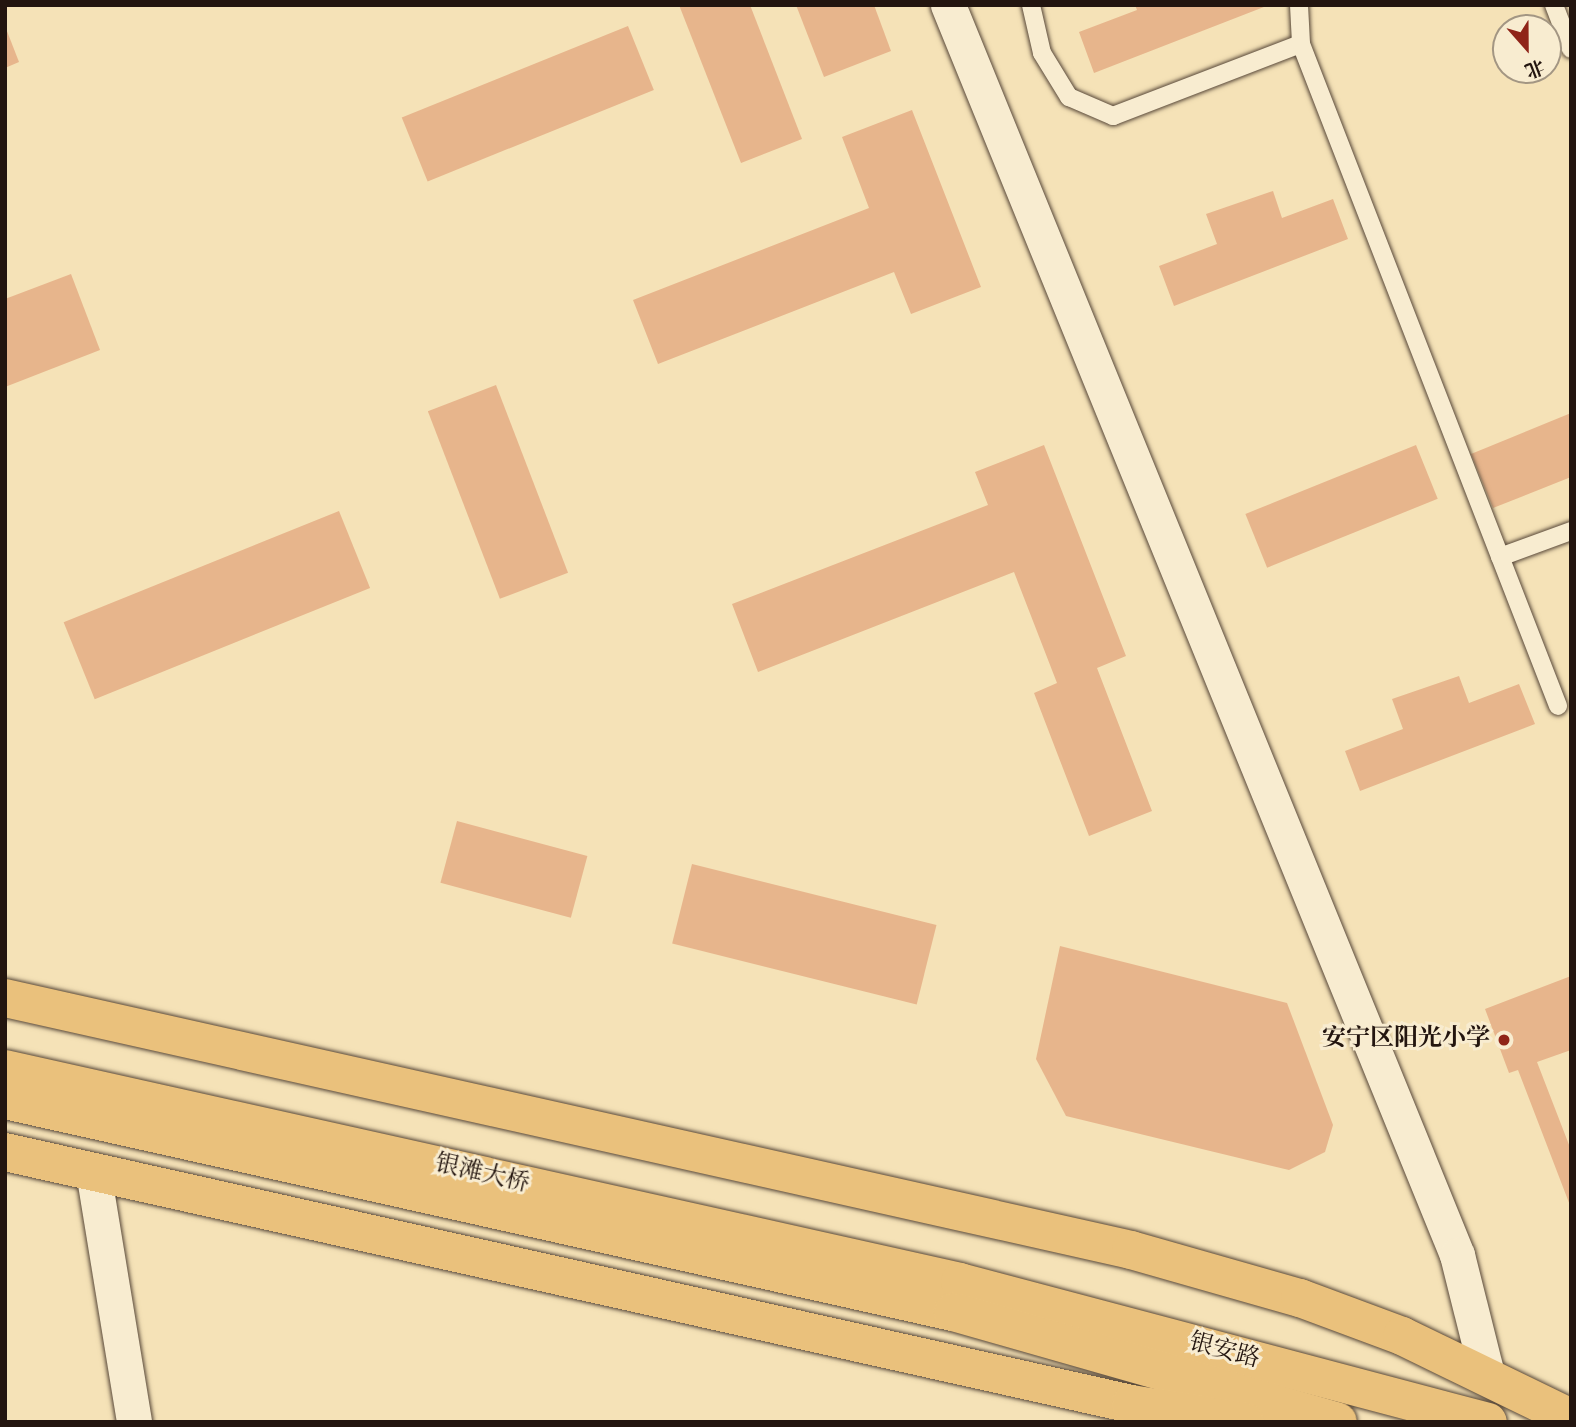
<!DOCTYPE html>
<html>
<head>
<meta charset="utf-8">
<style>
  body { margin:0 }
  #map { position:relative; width:1576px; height:1427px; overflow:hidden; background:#f5e2b7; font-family:"Old Standard TT","Noto Serif SC",serif }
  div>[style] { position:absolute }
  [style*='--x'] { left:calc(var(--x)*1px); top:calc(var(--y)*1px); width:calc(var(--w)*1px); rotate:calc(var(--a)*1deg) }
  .building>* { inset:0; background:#e7b58c; transform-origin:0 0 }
  .roads { filter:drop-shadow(0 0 2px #584839) drop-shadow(0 0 2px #584839) }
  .lane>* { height:18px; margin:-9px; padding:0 9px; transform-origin:9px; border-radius:9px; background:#f8ecd0 }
  .street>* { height:35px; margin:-17.5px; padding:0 17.5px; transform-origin:17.5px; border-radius:17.5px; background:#f8ecd0 }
  .primary>* { height:38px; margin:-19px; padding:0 19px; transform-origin:19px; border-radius:19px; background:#eac17c }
  .dots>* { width:19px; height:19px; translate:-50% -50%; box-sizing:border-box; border:4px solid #f8ecd0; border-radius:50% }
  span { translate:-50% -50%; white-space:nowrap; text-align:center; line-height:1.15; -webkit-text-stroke:6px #f8ecd0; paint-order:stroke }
  .poi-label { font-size:24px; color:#23150f; font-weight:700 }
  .right { translate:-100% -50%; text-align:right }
  .street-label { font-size:24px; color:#23150f }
  .frame { position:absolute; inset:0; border:7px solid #23150f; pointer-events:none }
  .north { position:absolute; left:1492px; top:14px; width:70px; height:70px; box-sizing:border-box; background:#f8ecd0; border:2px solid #a39683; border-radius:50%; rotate:159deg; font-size:19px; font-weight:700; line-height:28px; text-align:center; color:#23150f }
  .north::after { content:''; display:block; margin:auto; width:24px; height:32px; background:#8f2418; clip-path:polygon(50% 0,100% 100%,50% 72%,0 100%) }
</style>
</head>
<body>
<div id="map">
  <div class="building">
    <i style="clip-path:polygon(679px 5px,750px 5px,802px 139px,741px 163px)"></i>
    <i style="clip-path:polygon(796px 5px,874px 5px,891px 51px,824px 77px)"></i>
    <i style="clip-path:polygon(1135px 5px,1269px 5px,1094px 73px,1079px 32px,1137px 10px)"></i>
    <i style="clip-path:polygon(5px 26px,19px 62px,5px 68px)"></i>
    <i style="left:628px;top:26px;width:69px;height:244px;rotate:68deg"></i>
    <i style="clip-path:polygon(912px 110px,981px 287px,911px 314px,894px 272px,658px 364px,633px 300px,869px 208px,842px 137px)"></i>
    <i style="clip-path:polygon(1273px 191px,1282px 218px,1333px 199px,1348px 239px,1174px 306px,1159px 266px,1217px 244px,1206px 214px)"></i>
    <i style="clip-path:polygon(71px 274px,100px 350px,5px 387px,5px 299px)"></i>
    <i style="left:496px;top:385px;width:201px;height:73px;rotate:69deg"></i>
    <i style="clip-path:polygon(1571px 413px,1571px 477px,1493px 508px,1471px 454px)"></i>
    <i style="clip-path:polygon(1044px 445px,1126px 656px,1097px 668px,1152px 811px,1089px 836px,1034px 693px,1057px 683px,1014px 572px,758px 672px,732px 604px,988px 505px,975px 472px)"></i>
    <i style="left:1416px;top:445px;width:58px;height:184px;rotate:68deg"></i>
    <i style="left:339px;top:511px;width:83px;height:297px;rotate:68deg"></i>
    <i style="clip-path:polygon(1459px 676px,1469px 703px,1519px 684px,1535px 724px,1360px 791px,1345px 751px,1403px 729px,1392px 699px)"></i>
    <i style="left:457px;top:821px;width:135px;height:64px;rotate:15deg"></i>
    <i style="left:692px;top:864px;width:252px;height:82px;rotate:14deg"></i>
    <i style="clip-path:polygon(1060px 946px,1287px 1003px,1333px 1125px,1325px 1152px,1289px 1170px,1066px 1116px,1036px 1059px)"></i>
    <i style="clip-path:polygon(1571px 976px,1571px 1050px,1537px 1062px,1571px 1150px,1571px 1208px,1518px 1070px,1509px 1073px,1485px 1009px)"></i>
  </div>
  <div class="roads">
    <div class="lane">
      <i style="--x:1031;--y:5;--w:49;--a:77.1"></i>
      <i style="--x:1042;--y:53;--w:52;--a:58.5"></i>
      <i style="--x:1069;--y:97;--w:48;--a:23.4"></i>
      <i style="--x:1113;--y:116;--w:201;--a:-21"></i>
      <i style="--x:1299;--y:5;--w:39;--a:87"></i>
      <i style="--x:1301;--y:44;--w:710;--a:68.78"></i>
      <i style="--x:1554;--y:5;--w:47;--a:68.9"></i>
      <i style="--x:1500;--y:557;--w:76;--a:-20.1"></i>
    </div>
    <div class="street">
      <i style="--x:948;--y:5;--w:1350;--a:67.84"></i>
      <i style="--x:1457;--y:1255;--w:123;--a:75.9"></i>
      <i style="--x:93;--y:1171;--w:254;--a:80.7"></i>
    </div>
    <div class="primary">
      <i style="--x:5;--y:998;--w:1154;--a:12.61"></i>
      <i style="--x:1131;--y:1250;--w:176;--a:15.9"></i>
      <i style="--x:1300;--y:1298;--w:109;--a:20.4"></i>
      <i style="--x:1402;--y:1336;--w:188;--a:25.9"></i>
      <i style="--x:5;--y:1069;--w:978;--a:12.57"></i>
      <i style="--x:960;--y:1282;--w:546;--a:14.85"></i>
      <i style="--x:5;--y:1100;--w:971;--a:12.61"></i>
      <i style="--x:953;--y:1312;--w:400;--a:15.9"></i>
      <i style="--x:5;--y:1152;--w:1154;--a:12.61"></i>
      <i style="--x:1131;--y:1404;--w:115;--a:9"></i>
    </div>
  </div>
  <div class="dots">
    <i style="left:1504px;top:1040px;background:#8f2418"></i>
  </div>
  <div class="poi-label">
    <span class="right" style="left:1490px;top:1040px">安宁区阳光小学</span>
  </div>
  <div class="street-label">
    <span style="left:482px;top:1175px;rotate:13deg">银滩大桥</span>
    <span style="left:1224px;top:1352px;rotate:15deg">银安路</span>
  </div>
  <div class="frame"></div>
  <div class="north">北</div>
</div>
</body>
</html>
